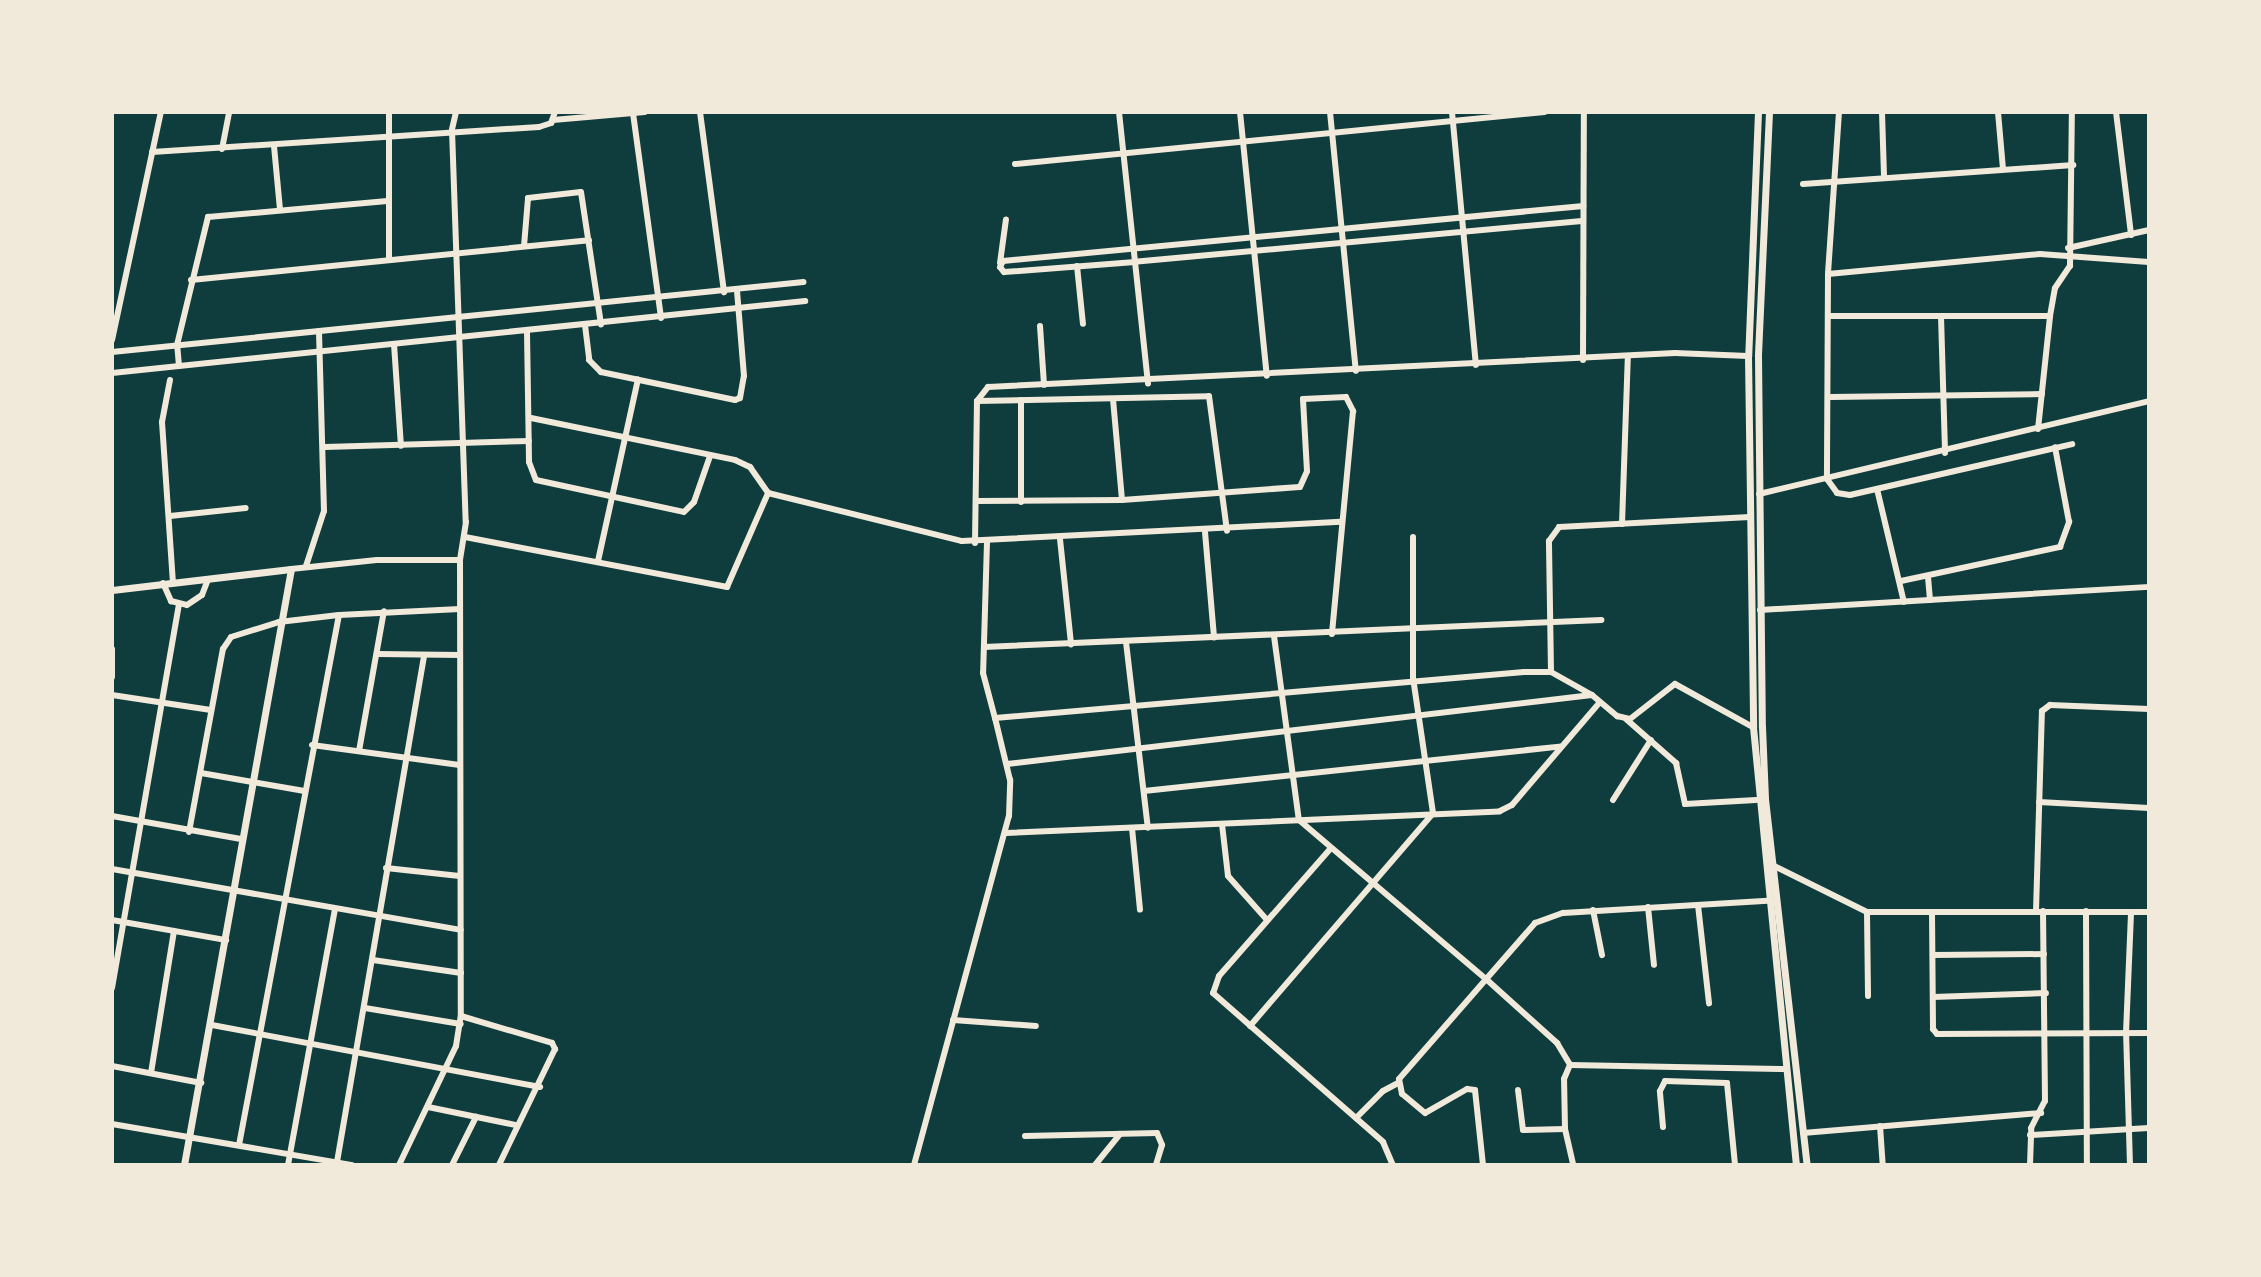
<!DOCTYPE html>
<html>
<head>
<meta charset="utf-8">
<style>
  body { margin:0 }
  #map { position:relative; width:2261px; height:1277px; overflow:hidden; background:#0f3d3e; font-family:"Fira Sans",sans-serif }
  div>[style] { position:absolute }
  [style*='--x'] { left:calc(var(--x)*1px); top:calc(var(--y)*1px); width:calc(var(--w)*1px); rotate:calc(var(--a)*1deg) }
  .minor>* { height:6px; margin:-3px; padding:0 3px; transform-origin:3px; border-radius:3px; background:#f1e9da }
  .tertiary>* { height:7px; margin:-3.5px; padding:0 3.5px; transform-origin:3.5px; border-radius:3.5px; background:#f1e9da }
  span { translate:-50% -50%; white-space:nowrap; text-align:center; line-height:1.15; -webkit-text-stroke:6px #f1e9da; paint-order:stroke }
  .frame { position:absolute; inset:0; border:114px solid #f1e9da; pointer-events:none }
</style>
</head>
<body>
<div id="map">
  <div class="minor">
    <i style="--x:456;--y:112;--w:18;--a:103"></i>
    <i style="--x:452;--y:130;--w:392;--a:88"></i>
    <i style="--x:466;--y:522;--w:38;--a:99"></i>
    <i style="--x:460;--y:560;--w:456;--a:89.9"></i>
    <i style="--x:461;--y:1016;--w:95;--a:16.5"></i>
    <i style="--x:552;--y:1043;--w:7;--a:63"></i>
    <i style="--x:555;--y:1049;--w:129;--a:115.8"></i>
    <i style="--x:700;--y:112;--w:182;--a:82.4"></i>
    <i style="--x:1119;--y:112;--w:273;--a:83.9"></i>
    <i style="--x:1240;--y:112;--w:265;--a:84.2"></i>
    <i style="--x:1330;--y:112;--w:260;--a:84.3"></i>
    <i style="--x:1452;--y:112;--w:254;--a:84.6"></i>
    <i style="--x:1839;--y:112;--w:162;--a:93.9"></i>
    <i style="--x:1828;--y:274;--w:205;--a:90.3"></i>
    <i style="--x:1827;--y:479;--w:17;--a:54"></i>
    <i style="--x:1837;--y:493;--w:13;--a:9"></i>
    <i style="--x:1850;--y:495;--w:228;--a:-12.9"></i>
    <i style="--x:1882;--y:112;--w:63;--a:88.2"></i>
    <i style="--x:1998;--y:112;--w:57;--a:85"></i>
    <i style="--x:2116;--y:112;--w:124;--a:83"></i>
    <i style="--x:633;--y:113;--w:207;--a:82.2"></i>
    <i style="--x:553;--y:120;--w:92;--a:-5"></i>
    <i style="--x:274;--y:146;--w:64;--a:84.6"></i>
    <i style="--x:222;--y:149;--w:38;--a:-79"></i>
    <i style="--x:152;--y:152;--w:388;--a:-3.7"></i>
    <i style="--x:539;--y:127;--w:13;--a:-18"></i>
    <i style="--x:551;--y:123;--w:12;--a:-70"></i>
    <i style="--x:1015;--y:164;--w:532;--a:-5.61"></i>
    <i style="--x:1803;--y:184;--w:271;--a:-4"></i>
    <i style="--x:1582;--y:221;--w:449;--a:174.8"></i>
    <i style="--x:1135;--y:262;--w:131;--a:175.6"></i>
    <i style="--x:1004;--y:272;--w:6;--a:-129"></i>
    <i style="--x:1000;--y:267;--w:7;--a:-63"></i>
    <i style="--x:1003;--y:261;--w:583;--a:-5.42"></i>
    <i style="--x:524;--y:246;--w:48;--a:-85.2"></i>
    <i style="--x:528;--y:198;--w:53;--a:-6.5"></i>
    <i style="--x:581;--y:192;--w:134;--a:81.4"></i>
    <i style="--x:2068;--y:248;--w:83;--a:-12.5"></i>
    <i style="--x:389;--y:260;--w:148;--a:-90"></i>
    <i style="--x:1000;--y:263;--w:44;--a:-82.2"></i>
    <i style="--x:1077;--y:266;--w:58;--a:84.1"></i>
    <i style="--x:1828;--y:274;--w:213;--a:-5.4"></i>
    <i style="--x:2040;--y:254;--w:109;--a:4.2"></i>
    <i style="--x:191;--y:280;--w:400;--a:-5.7"></i>
    <i style="--x:1829;--y:316;--w:221;--a:0"></i>
    <i style="--x:1941;--y:316;--w:137;--a:88.3"></i>
    <i style="--x:585;--y:325;--w:35;--a:83"></i>
    <i style="--x:589;--y:360;--w:17;--a:45"></i>
    <i style="--x:601;--y:372;--w:137;--a:11.8"></i>
    <i style="--x:735;--y:400;--w:5;--a:-22"></i>
    <i style="--x:740;--y:398;--w:22;--a:-80"></i>
    <i style="--x:744;--y:376;--w:85;--a:-94.7"></i>
    <i style="--x:1040;--y:326;--w:59;--a:86.1"></i>
    <i style="--x:527;--y:332;--w:130;--a:89.1"></i>
    <i style="--x:529;--y:462;--w:19;--a:69"></i>
    <i style="--x:536;--y:480;--w:151;--a:12.2"></i>
    <i style="--x:684;--y:512;--w:14;--a:-45"></i>
    <i style="--x:694;--y:502;--w:49;--a:-70.8"></i>
    <i style="--x:112;--y:340;--w:233;--a:-77.9"></i>
    <i style="--x:394;--y:344;--w:102;--a:86.1"></i>
    <i style="--x:112;--y:352;--w:695;--a:-5.78"></i>
    <i style="--x:1583;--y:360;--w:248;--a:-89.8"></i>
    <i style="--x:179;--y:366;--w:21;--a:-95"></i>
    <i style="--x:177;--y:345;--w:132;--a:-76.4"></i>
    <i style="--x:208;--y:217;--w:180;--a:-5.1"></i>
    <i style="--x:112;--y:373;--w:697;--a:-5.93"></i>
    <i style="--x:170;--y:380;--w:43;--a:100.8"></i>
    <i style="--x:162;--y:422;--w:160;--a:86.1"></i>
    <i style="--x:1831;--y:397;--w:211;--a:-0.8"></i>
    <i style="--x:1113;--y:399;--w:101;--a:84.9"></i>
    <i style="--x:1021;--y:400;--w:102;--a:90"></i>
    <i style="--x:977;--y:401;--w:232;--a:-1.2"></i>
    <i style="--x:1209;--y:396;--w:136;--a:82.4"></i>
    <i style="--x:531;--y:418;--w:208;--a:11.6"></i>
    <i style="--x:735;--y:460;--w:17;--a:25"></i>
    <i style="--x:750;--y:467;--w:32;--a:55"></i>
    <i style="--x:768;--y:493;--w:200;--a:13.9"></i>
    <i style="--x:962;--y:541;--w:379;--a:-2.9"></i>
    <i style="--x:2038;--y:429;--w:114;--a:-83.9"></i>
    <i style="--x:2050;--y:316;--w:28;--a:-80"></i>
    <i style="--x:2055;--y:288;--w:27;--a:-56"></i>
    <i style="--x:2070;--y:266;--w:154;--a:-89.3"></i>
    <i style="--x:325;--y:447;--w:204;--a:-1.7"></i>
    <i style="--x:1877;--y:489;--w:116;--a:76.6"></i>
    <i style="--x:1759;--y:494;--w:401;--a:-13.4"></i>
    <i style="--x:976;--y:501;--w:146;--a:-0.4"></i>
    <i style="--x:1122;--y:500;--w:178;--a:-4.2"></i>
    <i style="--x:1300;--y:487;--w:17;--a:-66"></i>
    <i style="--x:1307;--y:471;--w:72;--a:-93.2"></i>
    <i style="--x:1303;--y:399;--w:43;--a:-2.7"></i>
    <i style="--x:1346;--y:397;--w:16;--a:63"></i>
    <i style="--x:1353;--y:411;--w:224;--a:95.4"></i>
    <i style="--x:170;--y:516;--w:76;--a:-6"></i>
    <i style="--x:1622;--y:524;--w:168;--a:-88"></i>
    <i style="--x:1205;--y:532;--w:106;--a:85.1"></i>
    <i style="--x:465;--y:537;--w:267;--a:10.8"></i>
    <i style="--x:727;--y:587;--w:103;--a:-66.4"></i>
    <i style="--x:1060;--y:539;--w:106;--a:84"></i>
    <i style="--x:987;--y:542;--w:131;--a:91.7"></i>
    <i style="--x:983;--y:673;--w:47;--a:75.1"></i>
    <i style="--x:995;--y:718;--w:531;--a:-4.97"></i>
    <i style="--x:1524;--y:672;--w:27;--a:0"></i>
    <i style="--x:1551;--y:672;--w:47;--a:29.3"></i>
    <i style="--x:975;--y:543;--w:142;--a:-89.2"></i>
    <i style="--x:977;--y:401;--w:18;--a:-52"></i>
    <i style="--x:988;--y:387;--w:688;--a:-2.83"></i>
    <i style="--x:1675;--y:353;--w:73;--a:2.4"></i>
    <i style="--x:598;--y:561;--w:186;--a:-77.6"></i>
    <i style="--x:306;--y:566;--w:58;--a:-71.9"></i>
    <i style="--x:324;--y:511;--w:180;--a:-91.6"></i>
    <i style="--x:291;--y:569;--w:86;--a:-6"></i>
    <i style="--x:377;--y:560;--w:83;--a:0"></i>
    <i style="--x:1928;--y:577;--w:23;--a:85"></i>
    <i style="--x:1901;--y:581;--w:163;--a:-12.1"></i>
    <i style="--x:2060;--y:547;--w:27;--a:-70"></i>
    <i style="--x:2069;--y:522;--w:76;--a:-100.6"></i>
    <i style="--x:163;--y:583;--w:20;--a:66"></i>
    <i style="--x:171;--y:601;--w:16;--a:14"></i>
    <i style="--x:187;--y:605;--w:18;--a:-34"></i>
    <i style="--x:202;--y:595;--w:17;--a:-69"></i>
    <i style="--x:1760;--y:610;--w:390;--a:-3.4"></i>
    <i style="--x:1274;--y:636;--w:186;--a:82.3"></i>
    <i style="--x:1299;--y:820;--w:245;--a:40.4"></i>
    <i style="--x:1486;--y:979;--w:96;--a:42"></i>
    <i style="--x:1557;--y:1043;--w:26;--a:59"></i>
    <i style="--x:1126;--y:642;--w:187;--a:83.3"></i>
    <i style="--x:984;--y:647;--w:618;--a:-2.51"></i>
    <i style="--x:112;--y:649;--w:28;--a:90"></i>
    <i style="--x:378;--y:654;--w:82;--a:0.7"></i>
    <i style="--x:1551;--y:672;--w:131;--a:-90.9"></i>
    <i style="--x:1549;--y:541;--w:17;--a:-54"></i>
    <i style="--x:1559;--y:527;--w:191;--a:-3"></i>
    <i style="--x:112;--y:695;--w:100;--a:8.6"></i>
    <i style="--x:1626;--y:719;--w:67;--a:41.3"></i>
    <i style="--x:1676;--y:763;--w:42;--a:77.6"></i>
    <i style="--x:1685;--y:804;--w:71;--a:-3.2"></i>
    <i style="--x:312;--y:745;--w:149;--a:7.7"></i>
    <i style="--x:359;--y:751;--w:142;--a:-79.9"></i>
    <i style="--x:1007;--y:764;--w:589;--a:-6.73"></i>
    <i style="--x:1592;--y:695;--w:33;--a:40"></i>
    <i style="--x:1617;--y:716;--w:13;--a:13"></i>
    <i style="--x:1630;--y:719;--w:57;--a:-37.9"></i>
    <i style="--x:1675;--y:684;--w:89;--a:28.9"></i>
    <i style="--x:201;--y:773;--w:105;--a:9.9"></i>
    <i style="--x:1144;--y:791;--w:420;--a:-6.1"></i>
    <i style="--x:1613;--y:800;--w:71;--a:-57.7"></i>
    <i style="--x:2039;--y:802;--w:110;--a:3.1"></i>
    <i style="--x:112;--y:816;--w:131;--a:10.1"></i>
    <i style="--x:1222;--y:824;--w:52;--a:83.4"></i>
    <i style="--x:1228;--y:876;--w:59;--a:48.4"></i>
    <i style="--x:1132;--y:828;--w:82;--a:84.4"></i>
    <i style="--x:189;--y:832;--w:186;--a:-79.5"></i>
    <i style="--x:223;--y:649;--w:14;--a:-56"></i>
    <i style="--x:231;--y:637;--w:50;--a:-17.4"></i>
    <i style="--x:279;--y:622;--w:60;--a:-6.7"></i>
    <i style="--x:339;--y:615;--w:121;--a:-2.8"></i>
    <i style="--x:1006;--y:833;--w:494;--a:-2.5"></i>
    <i style="--x:1500;--y:811;--w:13;--a:-27"></i>
    <i style="--x:1512;--y:805;--w:135;--a:-49.5"></i>
    <i style="--x:1331;--y:848;--w:170;--a:131.2"></i>
    <i style="--x:1219;--y:976;--w:18;--a:109"></i>
    <i style="--x:1213;--y:993;--w:226;--a:41.2"></i>
    <i style="--x:1383;--y:1142;--w:25;--a:67"></i>
    <i style="--x:1772;--y:865;--w:106;--a:26.3"></i>
    <i style="--x:1867;--y:912;--w:282;--a:0"></i>
    <i style="--x:386;--y:868;--w:74;--a:6.2"></i>
    <i style="--x:112;--y:869;--w:354;--a:9.9"></i>
    <i style="--x:1698;--y:905;--w:99;--a:83.6"></i>
    <i style="--x:1648;--y:907;--w:58;--a:84.1"></i>
    <i style="--x:1593;--y:910;--w:46;--a:78.7"></i>
    <i style="--x:2036;--y:911;--w:200;--a:-88.3"></i>
    <i style="--x:2042;--y:711;--w:10;--a:-37"></i>
    <i style="--x:2050;--y:705;--w:99;--a:2.3"></i>
    <i style="--x:2086;--y:911;--w:254;--a:89.8"></i>
    <i style="--x:1867;--y:912;--w:84;--a:89.3"></i>
    <i style="--x:1932;--y:913;--w:116;--a:89.5"></i>
    <i style="--x:1933;--y:1029;--w:6;--a:51"></i>
    <i style="--x:1937;--y:1034;--w:212;--a:-0.3"></i>
    <i style="--x:112;--y:920;--w:116;--a:10"></i>
    <i style="--x:1933;--y:955;--w:111;--a:-0.5"></i>
    <i style="--x:373;--y:960;--w:89;--a:8.4"></i>
    <i style="--x:112;--y:988;--w:388;--a:-80.1"></i>
    <i style="--x:1933;--y:997;--w:113;--a:-2"></i>
    <i style="--x:365;--y:1008;--w:97;--a:9.5"></i>
    <i style="--x:953;--y:1020;--w:83;--a:4.1"></i>
    <i style="--x:212;--y:1025;--w:334;--a:10.7"></i>
    <i style="--x:1250;--y:1026;--w:281;--a:-49.3"></i>
    <i style="--x:1433;--y:813;--w:136;--a:-98.4"></i>
    <i style="--x:1413;--y:678;--w:141;--a:-90"></i>
    <i style="--x:112;--y:1066;--w:91;--a:10.8"></i>
    <i style="--x:151;--y:1073;--w:144;--a:-80.8"></i>
    <i style="--x:1518;--y:1090;--w:40;--a:82.9"></i>
    <i style="--x:1523;--y:1130;--w:42;--a:-1.4"></i>
    <i style="--x:1565;--y:1129;--w:37;--a:77"></i>
    <i style="--x:428;--y:1107;--w:90;--a:11.6"></i>
    <i style="--x:1356;--y:1118;--w:38;--a:-45"></i>
    <i style="--x:1383;--y:1091;--w:17;--a:-28"></i>
    <i style="--x:112;--y:1124;--w:244;--a:9.7"></i>
    <i style="--x:1880;--y:1126;--w:39;--a:86"></i>
    <i style="--x:1663;--y:1127;--w:36;--a:-95"></i>
    <i style="--x:1660;--y:1091;--w:11;--a:-63"></i>
    <i style="--x:1665;--y:1081;--w:62;--a:1.8"></i>
    <i style="--x:1727;--y:1083;--w:82;--a:84.4"></i>
    <i style="--x:1565;--y:1129;--w:50;--a:-91.1"></i>
    <i style="--x:1564;--y:1079;--w:15;--a:-67"></i>
    <i style="--x:1570;--y:1065;--w:214;--a:1.1"></i>
    <i style="--x:1803;--y:1133;--w:239;--a:-4.8"></i>
    <i style="--x:2030;--y:1135;--w:119;--a:-3.4"></i>
    <i style="--x:1025;--y:1136;--w:132;--a:-1.3"></i>
    <i style="--x:1157;--y:1133;--w:13;--a:67"></i>
    <i style="--x:1162;--y:1145;--w:21;--a:107"></i>
    <i style="--x:239;--y:1145;--w:539;--a:-79.32"></i>
    <i style="--x:337;--y:1162;--w:513;--a:-80.24"></i>
    <i style="--x:288;--y:1165;--w:260;--a:-79.6"></i>
    <i style="--x:399;--y:1165;--w:132;--a:-64.4"></i>
    <i style="--x:456;--y:1046;--w:30;--a:-81"></i>
    <i style="--x:452;--y:1165;--w:54;--a:-63.4"></i>
    <i style="--x:914;--y:1165;--w:362;--a:-74.8"></i>
    <i style="--x:1009;--y:816;--w:36;--a:-88"></i>
    <i style="--x:1010;--y:780;--w:64;--a:-103.6"></i>
    <i style="--x:1095;--y:1165;--w:40;--a:-51"></i>
    <i style="--x:1483;--y:1165;--w:75;--a:-96.1"></i>
    <i style="--x:1475;--y:1090;--w:8;--a:-173"></i>
    <i style="--x:1467;--y:1089;--w:48;--a:150.3"></i>
    <i style="--x:1425;--y:1113;--w:30;--a:-140"></i>
    <i style="--x:1402;--y:1094;--w:15;--a:-101"></i>
    <i style="--x:1399;--y:1079;--w:207;--a:-48.9"></i>
    <i style="--x:1535;--y:923;--w:30;--a:-20"></i>
    <i style="--x:1563;--y:913;--w:205;--a:-3.4"></i>
    <i style="--x:2030;--y:1165;--w:37;--a:-88"></i>
    <i style="--x:2031;--y:1128;--w:30;--a:-63"></i>
    <i style="--x:2045;--y:1101;--w:190;--a:-90.6"></i>
    <i style="--x:2130;--y:1165;--w:132;--a:-91.7"></i>
    <i style="--x:2126;--y:1033;--w:121;--a:-87.6"></i>
  </div>
  <div class="tertiary">
    <i style="--x:1758;--y:112;--w:244;--a:92.3"></i>
    <i style="--x:1748;--y:356;--w:371;--a:89.2"></i>
    <i style="--x:1753;--y:727;--w:440;--a:84.4"></i>
    <i style="--x:1769;--y:112;--w:244;--a:92.6"></i>
    <i style="--x:1758;--y:356;--w:371;--a:89.4"></i>
    <i style="--x:1762;--y:727;--w:72;--a:87.6"></i>
    <i style="--x:1765;--y:799;--w:368;--a:83.5"></i>
    <i style="--x:112;--y:590;--w:180;--a:-6.7"></i>
    <i style="--x:291;--y:569;--w:606;--a:100.18"></i>
  </div>
  <div class="frame"></div>
</div>
</body>
</html>
